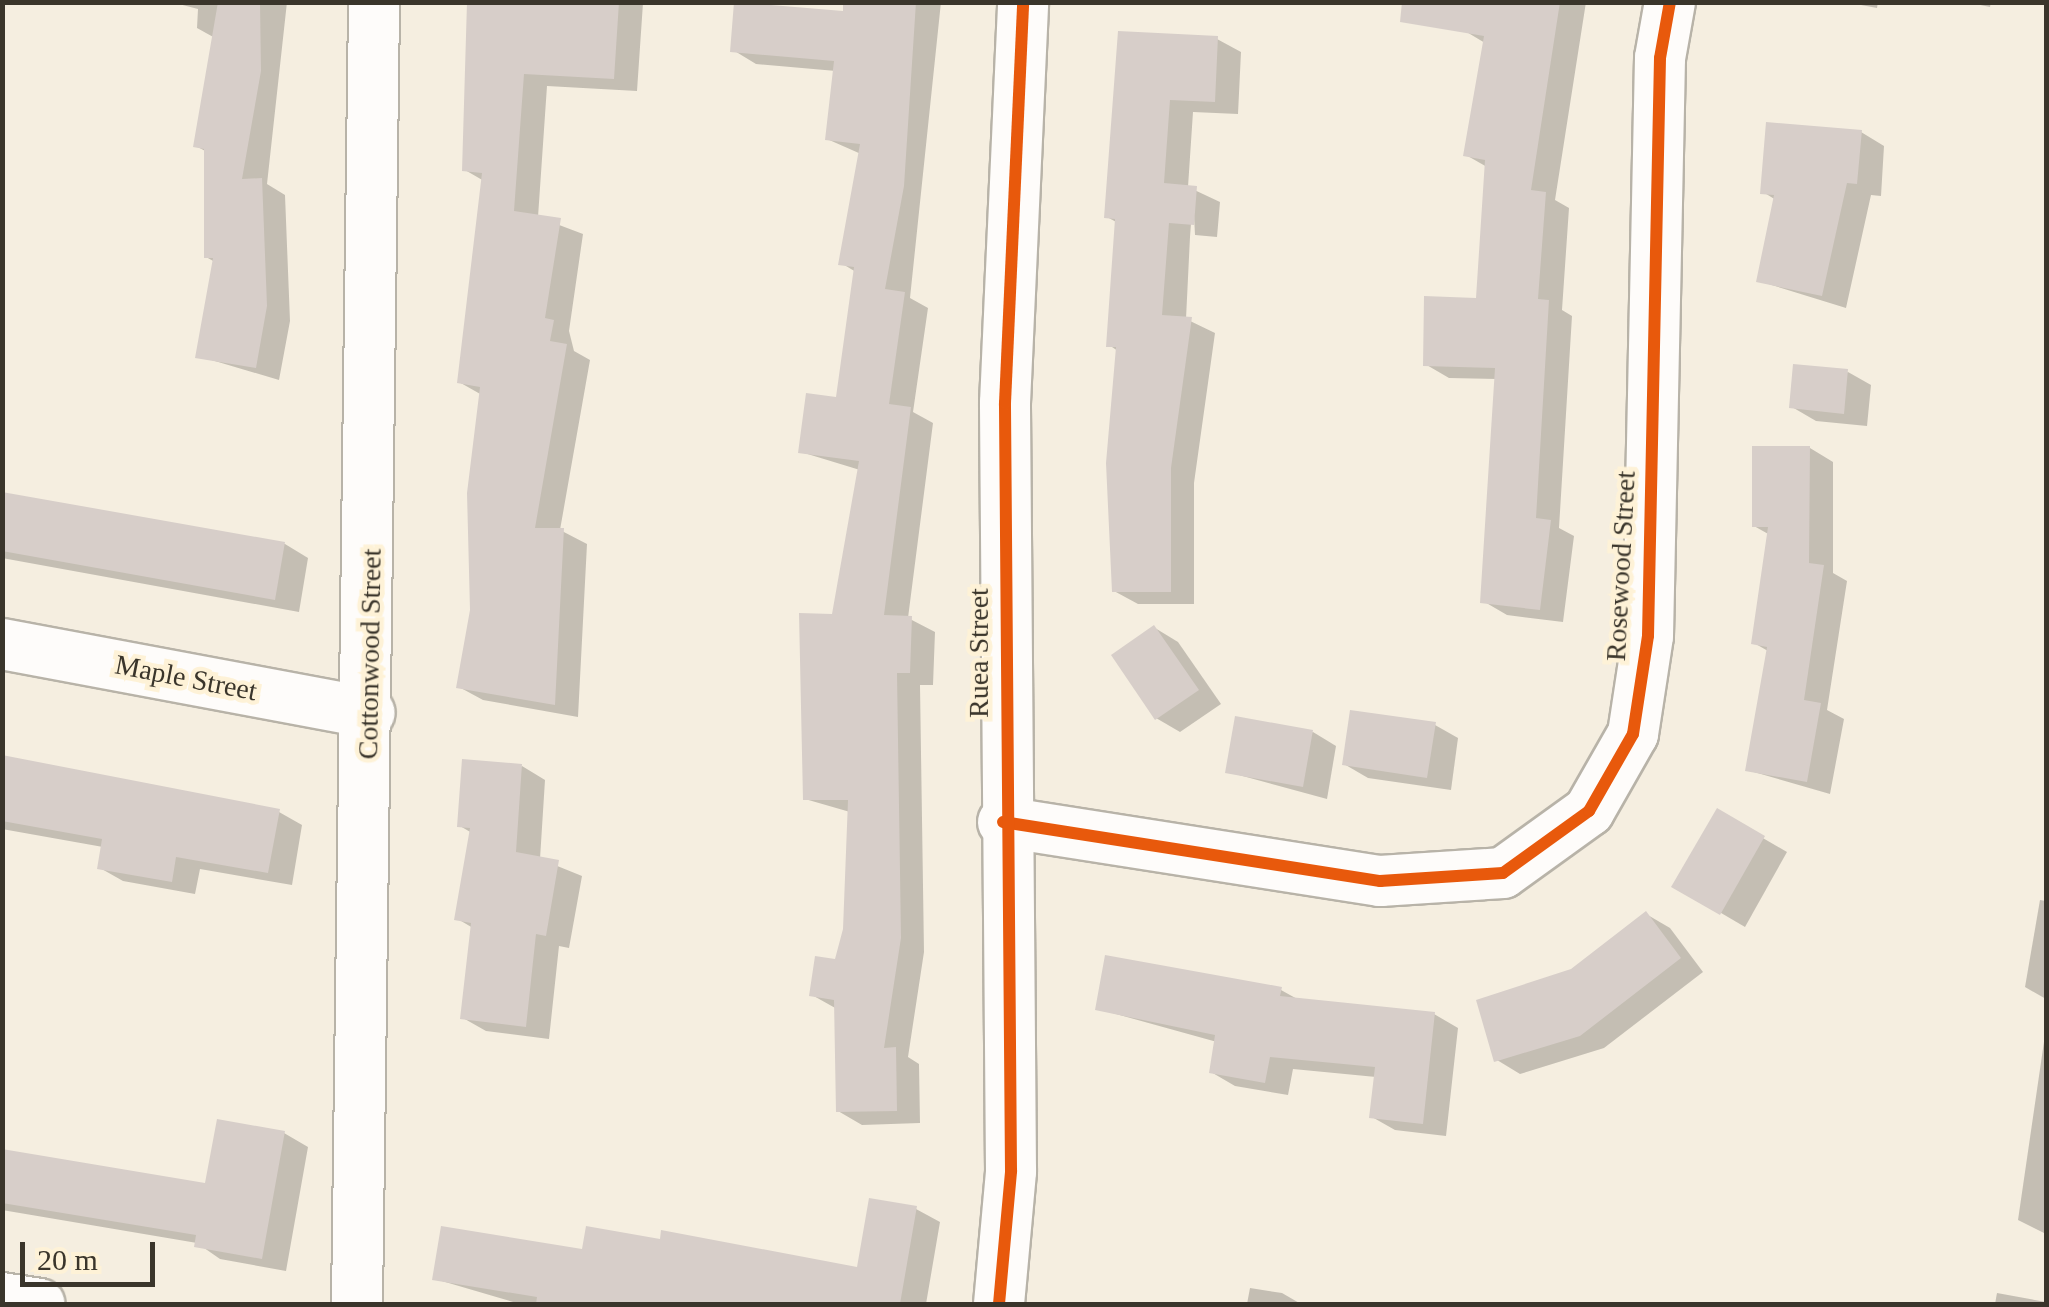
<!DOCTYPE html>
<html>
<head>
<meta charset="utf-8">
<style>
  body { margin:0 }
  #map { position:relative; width:2049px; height:1307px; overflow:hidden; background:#f5eee0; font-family:Georgia,serif }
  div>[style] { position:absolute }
  .shadow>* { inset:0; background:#0003 }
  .building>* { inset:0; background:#d7cec9 }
  .roads { filter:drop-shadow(2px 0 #b8b3a8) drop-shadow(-2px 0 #b8b3a8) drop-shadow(0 2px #b8b3a8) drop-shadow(0 -2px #b8b3a8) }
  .street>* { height:50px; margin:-25px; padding:0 25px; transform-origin:25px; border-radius:25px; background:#fefcfa }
  .cycleway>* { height:12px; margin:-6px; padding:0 6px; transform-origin:6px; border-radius:6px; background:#e8590c }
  span { translate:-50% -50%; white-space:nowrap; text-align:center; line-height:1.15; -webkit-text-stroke:9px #fef2d7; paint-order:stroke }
  .street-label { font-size:28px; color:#3a352b }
  .frame { position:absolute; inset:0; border:5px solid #3a352b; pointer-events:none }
  .scale { position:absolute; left:20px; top:1242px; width:135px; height:45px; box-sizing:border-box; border:5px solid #3a352b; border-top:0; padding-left:12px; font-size:30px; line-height:35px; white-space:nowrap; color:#3a352b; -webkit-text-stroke:8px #fef2d7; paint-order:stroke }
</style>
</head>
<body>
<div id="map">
  <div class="shadow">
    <i style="clip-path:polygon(171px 2px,287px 2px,267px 184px,285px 195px,290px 321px,279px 380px,198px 356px,215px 262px,206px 257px,207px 152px,196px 146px,215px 38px,197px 28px,198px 9px)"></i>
    <i style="clip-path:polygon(470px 2px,643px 3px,637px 91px,547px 86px,538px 217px,583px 234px,569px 331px,574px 351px,590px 360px,560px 530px,587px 544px,578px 717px,483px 700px,459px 687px,472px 610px,482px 395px,459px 382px,484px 181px,465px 170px)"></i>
    <i style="clip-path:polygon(846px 2px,941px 2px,910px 298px,928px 308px,913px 412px,933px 423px,908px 618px,935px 632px,933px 685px,920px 685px,924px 952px,908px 1057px,919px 1064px,920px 1123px,862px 1125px,838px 1111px,837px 1009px,812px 995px,837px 962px,845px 930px,850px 812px,805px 799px,860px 470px,801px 452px,838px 400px,856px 272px,841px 263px,861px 154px,827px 139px,836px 71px,756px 64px,733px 50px,845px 14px)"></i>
    <i style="clip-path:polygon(1470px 2px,1586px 2px,1555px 200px,1569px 208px,1562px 310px,1572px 316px,1559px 528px,1574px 536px,1563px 622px,1507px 615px,1483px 601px,1497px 379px,1449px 378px,1425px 364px,1479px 300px,1487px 167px,1466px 155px,1485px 43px,1465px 31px)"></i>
    <i style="clip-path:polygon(1845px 2px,1878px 2px,1877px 8px)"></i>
    <i style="clip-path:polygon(1966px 2px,1991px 2px,1990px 7px)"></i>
    <i style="clip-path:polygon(1121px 34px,1217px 39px,1241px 52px,1238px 114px,1193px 112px,1188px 187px,1220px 202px,1217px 237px,1195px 235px,1193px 196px,1190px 237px,1186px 319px,1215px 333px,1194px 483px,1194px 604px,1138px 604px,1114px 591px,1118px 351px,1109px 345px,1118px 223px,1107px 217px)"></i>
    <i style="clip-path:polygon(1861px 132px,1884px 146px,1881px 196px,1871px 195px,1846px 308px,1759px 281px,1776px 200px,1763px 192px)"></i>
    <i style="clip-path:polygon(1848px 372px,1871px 385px,1867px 426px,1816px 421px,1792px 407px)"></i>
    <i style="clip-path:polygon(1810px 448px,1833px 462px,1833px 573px,1847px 581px,1827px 710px,1844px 719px,1830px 794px,1747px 770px,1768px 651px,1754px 643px,1770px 535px,1754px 526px)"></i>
    <i style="clip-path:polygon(2px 494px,285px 544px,308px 558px,299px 612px,2px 558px)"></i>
    <i style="clip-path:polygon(1155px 628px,1178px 642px,1221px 704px,1180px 732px,1156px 718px)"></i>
    <i style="clip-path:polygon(1435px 725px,1458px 738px,1451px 790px,1368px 778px,1344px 764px)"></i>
    <i style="clip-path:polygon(1313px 732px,1336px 746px,1327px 799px,1228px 772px)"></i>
    <i style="clip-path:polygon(2px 761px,279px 812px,302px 825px,292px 885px,200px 869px,195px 894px,123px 881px,100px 868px,103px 847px,2px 829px)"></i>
    <i style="clip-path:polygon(522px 766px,545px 780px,540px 859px,582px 876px,569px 948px,559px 946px,549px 1039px,486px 1031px,463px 1018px,473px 928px,456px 918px,472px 833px,460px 826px)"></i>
    <i style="clip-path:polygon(1718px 812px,1787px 852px,1745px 927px,1675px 886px)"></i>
    <i style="clip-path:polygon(2040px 900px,2046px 901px,2046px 999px,2025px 987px)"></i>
    <i style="clip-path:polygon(1646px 914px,1670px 928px,1703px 972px,1604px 1048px,1520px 1074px,1497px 1060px,1572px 972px)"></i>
    <i style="clip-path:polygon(1281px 990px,1299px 1000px,1434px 1014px,1458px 1028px,1446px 1136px,1395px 1130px,1372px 1117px,1376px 1077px,1293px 1069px,1288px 1095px,1235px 1086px,1211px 1072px,1217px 1042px,1098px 1009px)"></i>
    <i style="clip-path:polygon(2046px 1028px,2046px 1234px,2018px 1220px)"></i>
    <i style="clip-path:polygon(284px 1133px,308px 1147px,286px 1271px,220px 1259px,197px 1243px,2px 1210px,2px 1151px,207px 1186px)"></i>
    <i style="clip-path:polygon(916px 1209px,940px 1222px,926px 1304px,520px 1304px,435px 1279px,584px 1252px,859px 1270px)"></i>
    <i style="clip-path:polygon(1250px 1288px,1282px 1293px,1301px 1304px,1247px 1304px)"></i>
    <i style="clip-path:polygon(1997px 1293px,2046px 1302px,2046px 1304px,1995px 1304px)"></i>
  </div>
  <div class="building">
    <i style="clip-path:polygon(218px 2px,260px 2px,261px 71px,242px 179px,262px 178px,267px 306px,256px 368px,195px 358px,213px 258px,204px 258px,204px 149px,193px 147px)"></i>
    <i style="clip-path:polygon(467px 2px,619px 2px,614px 79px,524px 74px,514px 211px,561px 218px,545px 318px,554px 320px,550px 341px,567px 344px,535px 528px,564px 528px,555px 705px,456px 688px,470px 610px,467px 493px,480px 387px,457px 383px,482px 173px,462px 171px)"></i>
    <i style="clip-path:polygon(734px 2px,843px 11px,843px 2px,916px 2px,904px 186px,885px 289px,905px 292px,889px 404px,911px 407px,884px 615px,912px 616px,910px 673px,897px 673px,901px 938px,884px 1048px,896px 1047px,897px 1111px,836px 1112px,834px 1000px,809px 996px,815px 956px,835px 959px,843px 929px,848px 800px,803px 800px,799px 613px,832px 614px,859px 461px,798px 453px,806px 393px,836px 397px,854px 267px,838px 265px,860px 144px,825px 140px,834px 61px,730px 52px)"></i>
    <i style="clip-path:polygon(1402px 2px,1560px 2px,1531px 190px,1546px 192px,1538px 299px,1549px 300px,1536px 518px,1551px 520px,1540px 610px,1480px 603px,1495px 368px,1423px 366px,1424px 296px,1476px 298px,1485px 160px,1463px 156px,1484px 36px,1400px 22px)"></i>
    <i style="clip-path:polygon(1118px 31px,1218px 36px,1215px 102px,1170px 100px,1164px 183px,1197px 186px,1194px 225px,1169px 223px,1162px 315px,1192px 317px,1171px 468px,1171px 592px,1112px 592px,1106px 463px,1116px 347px,1106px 347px,1115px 219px,1104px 218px)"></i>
    <i style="clip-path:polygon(1766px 122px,1862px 130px,1857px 184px,1847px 183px,1822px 296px,1756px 282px,1774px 195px,1760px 194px)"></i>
    <i style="clip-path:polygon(1793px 364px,1848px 369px,1844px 414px,1789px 408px)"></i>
    <i style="clip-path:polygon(1752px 446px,1810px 446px,1809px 563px,1824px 565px,1804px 700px,1821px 703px,1807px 782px,1745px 771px,1767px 647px,1751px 644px,1768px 527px,1752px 527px)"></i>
    <i style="clip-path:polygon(2px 492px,285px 542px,275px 600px,2px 551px)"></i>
    <i style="clip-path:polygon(1154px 625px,1199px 690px,1155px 720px,1111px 655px)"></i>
    <i style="clip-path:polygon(1350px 710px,1436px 722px,1427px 778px,1342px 765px)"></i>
    <i style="clip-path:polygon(1235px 716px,1313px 730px,1303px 787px,1225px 773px)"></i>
    <i style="clip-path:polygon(2px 755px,280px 809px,268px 873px,176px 857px,172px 882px,97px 869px,102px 839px,2px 821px)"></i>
    <i style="clip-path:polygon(462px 759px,522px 764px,516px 852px,559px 860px,546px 936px,536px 934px,526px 1027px,460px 1019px,471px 923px,454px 920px,470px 828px,457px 827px)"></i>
    <i style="clip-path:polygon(1717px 808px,1765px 836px,1720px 915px,1671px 887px)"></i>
    <i style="clip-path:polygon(1646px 911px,1681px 958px,1580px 1036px,1494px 1062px,1476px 1000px,1571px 969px)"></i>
    <i style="clip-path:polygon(1105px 955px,1282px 987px,1280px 996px,1435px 1012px,1423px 1124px,1369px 1118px,1375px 1067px,1270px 1057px,1265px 1083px,1209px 1073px,1215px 1035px,1095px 1010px)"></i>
    <i style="clip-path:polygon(217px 1119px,285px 1131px,262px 1259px,194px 1247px,196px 1235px,2px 1203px,2px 1149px,205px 1183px)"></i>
    <i style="clip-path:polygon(869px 1198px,917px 1206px,900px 1304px,536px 1304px,537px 1297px,432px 1280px,441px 1226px,582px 1249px,586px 1226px,660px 1239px,661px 1230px,857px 1267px)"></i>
  </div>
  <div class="roads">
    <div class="street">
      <i style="left:2px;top:644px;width:374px;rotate:10.6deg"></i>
      <i style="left:1003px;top:822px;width:382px;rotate:8.9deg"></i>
      <i style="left:1380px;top:881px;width:123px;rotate:-3.7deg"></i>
      <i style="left:1503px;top:873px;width:106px;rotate:-35.8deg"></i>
      <i style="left:1589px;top:811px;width:89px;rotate:-60.3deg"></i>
      <i style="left:1633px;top:734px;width:99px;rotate:-81.3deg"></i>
      <i style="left:1648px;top:636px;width:578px;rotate:-88.81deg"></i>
      <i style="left:1660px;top:58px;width:57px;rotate:-79.9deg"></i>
      <i style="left:2px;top:1298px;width:38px;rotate:9deg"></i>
      <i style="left:357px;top:1304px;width:1302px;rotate:-89.25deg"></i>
      <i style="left:999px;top:1304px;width:134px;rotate:-84.8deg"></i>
      <i style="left:1011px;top:1171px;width:768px;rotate:-90.45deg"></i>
      <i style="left:1005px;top:403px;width:401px;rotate:-87.4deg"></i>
    </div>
  </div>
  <div class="cycleway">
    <i style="left:1003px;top:822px;width:382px;rotate:8.9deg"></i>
    <i style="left:1380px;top:881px;width:123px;rotate:-3.7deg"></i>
    <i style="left:1503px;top:873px;width:106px;rotate:-35.8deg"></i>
    <i style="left:1589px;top:811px;width:89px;rotate:-60.3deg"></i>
    <i style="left:1633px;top:734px;width:99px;rotate:-81.3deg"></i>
    <i style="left:1648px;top:636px;width:578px;rotate:-88.81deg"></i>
    <i style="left:1660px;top:58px;width:57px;rotate:-79.9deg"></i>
    <i style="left:999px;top:1304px;width:134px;rotate:-84.8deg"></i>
    <i style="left:1011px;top:1171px;width:768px;rotate:-90.45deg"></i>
    <i style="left:1005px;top:403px;width:401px;rotate:-87.4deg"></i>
  </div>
  <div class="street-label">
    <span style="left:1621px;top:566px;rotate:-87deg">Rosewood Street</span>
    <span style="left:979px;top:653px;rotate:-90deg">Ruea Street</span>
    <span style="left:370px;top:654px;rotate:-89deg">Cottonwood Street</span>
    <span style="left:186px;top:678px;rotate:11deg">Maple Street</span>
  </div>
  <div class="frame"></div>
  <div class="scale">20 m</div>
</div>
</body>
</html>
